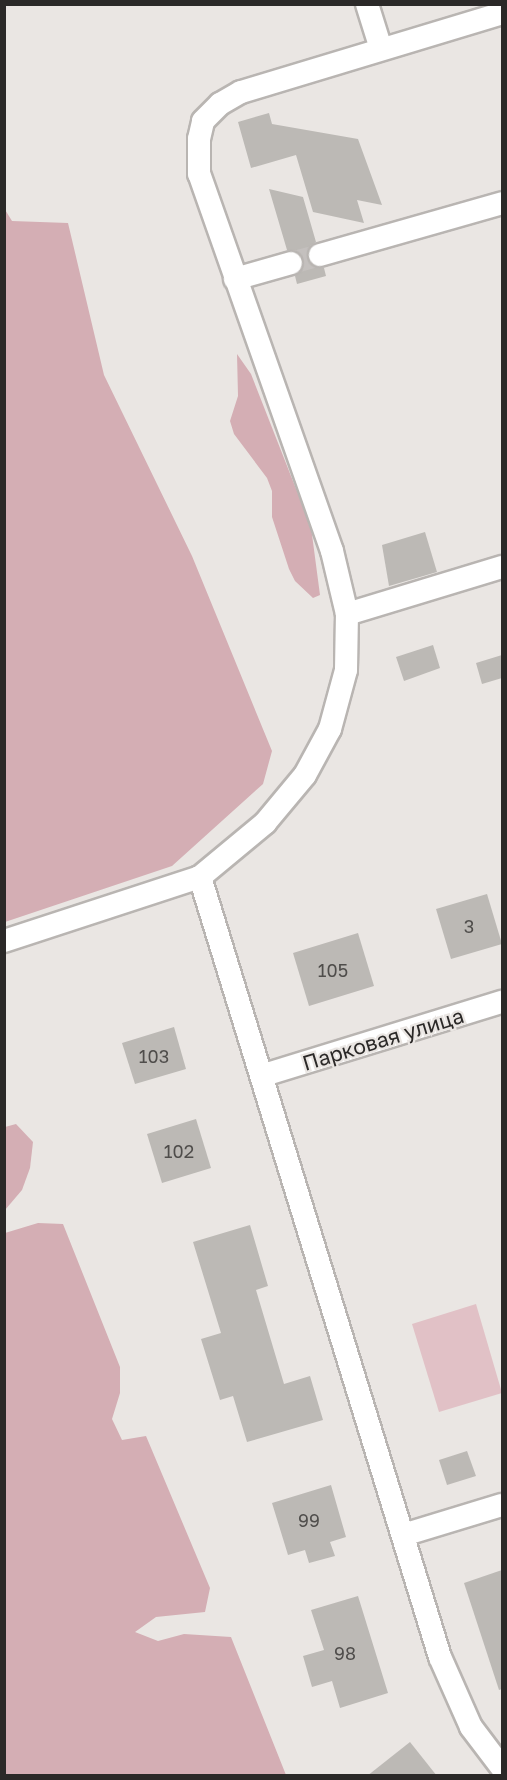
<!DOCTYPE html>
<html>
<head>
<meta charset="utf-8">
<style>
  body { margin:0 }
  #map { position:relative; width:507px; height:1780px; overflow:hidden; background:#eae6e3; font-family:"Golos Text",sans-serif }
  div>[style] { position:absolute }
  .green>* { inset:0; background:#e1c1c6 }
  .forest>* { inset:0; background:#d4aeb4 }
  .building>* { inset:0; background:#bcb9b5 }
  .minor-tunnel>* { height:22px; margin-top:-11px; transform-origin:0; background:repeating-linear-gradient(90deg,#c4c0be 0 22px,transparent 0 33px) }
  .roads { filter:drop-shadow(2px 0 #b9b5b2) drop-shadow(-2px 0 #b9b5b2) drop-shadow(0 2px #b9b5b2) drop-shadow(0 -2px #b9b5b2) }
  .minor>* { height:22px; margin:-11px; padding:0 11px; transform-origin:11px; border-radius:11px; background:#fff }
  span { translate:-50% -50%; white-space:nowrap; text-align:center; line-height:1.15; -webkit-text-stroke:4.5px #eae6e3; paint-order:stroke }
  .number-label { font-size:18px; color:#4f4d4b }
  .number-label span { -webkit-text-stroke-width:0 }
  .street-label { font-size:21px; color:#2b2928 }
  .frame { position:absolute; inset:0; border:6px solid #2b2928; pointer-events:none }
</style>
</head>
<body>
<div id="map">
  <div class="green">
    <i style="clip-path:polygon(476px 1304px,502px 1393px,439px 1412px,412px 1324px)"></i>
  </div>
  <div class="forest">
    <i style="clip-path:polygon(4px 208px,12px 221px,68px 223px,104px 375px,192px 556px,272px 751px,263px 784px,172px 866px,5px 922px)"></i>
    <i style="clip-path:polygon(237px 354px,251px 374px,311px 527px,320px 595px,313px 598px,295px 581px,289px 569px,272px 517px,272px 491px,267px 478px,234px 434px,230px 421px,238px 396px)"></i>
    <i style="clip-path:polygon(16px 1124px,33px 1142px,30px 1168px,22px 1190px,5px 1210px,5px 1127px)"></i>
    <i style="clip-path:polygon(38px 1223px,63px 1224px,120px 1367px,120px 1393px,112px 1419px,122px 1440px,146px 1436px,210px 1588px,205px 1612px,156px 1617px,135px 1632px,158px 1641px,184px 1634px,231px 1637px,286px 1775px,5px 1775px,5px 1233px)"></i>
  </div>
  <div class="building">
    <i style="clip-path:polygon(269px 113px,272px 124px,358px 139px,382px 205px,357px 200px,364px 223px,313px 212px,296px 155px,251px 168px,238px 122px)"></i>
    <i style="clip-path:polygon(269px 189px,303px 197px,316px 242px,310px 246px,307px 258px,311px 265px,324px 268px,326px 276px,297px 284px,295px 276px,304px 267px,304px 259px,295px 250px,287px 250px)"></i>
    <i style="clip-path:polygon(425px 532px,437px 572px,389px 586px,382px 545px)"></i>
    <i style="clip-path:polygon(433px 645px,440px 668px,404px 681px,396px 657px)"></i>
    <i style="clip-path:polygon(502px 655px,502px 678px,482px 684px,476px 663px)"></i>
    <i style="clip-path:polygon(487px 894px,502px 944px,451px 959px,436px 909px)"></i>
    <i style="clip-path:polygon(358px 933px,374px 986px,309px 1006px,293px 953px)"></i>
    <i style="clip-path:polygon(174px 1027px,186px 1069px,135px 1084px,122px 1043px)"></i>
    <i style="clip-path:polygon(196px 1119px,211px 1168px,162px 1183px,147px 1134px)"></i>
    <i style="clip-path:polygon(250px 1225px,268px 1286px,256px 1290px,284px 1384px,310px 1376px,323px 1420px,247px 1442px,233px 1396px,220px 1400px,201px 1339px,221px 1333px,193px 1242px)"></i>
    <i style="clip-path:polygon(467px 1451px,476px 1476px,447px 1485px,439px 1460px)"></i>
    <i style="clip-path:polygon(331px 1485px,346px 1537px,330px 1542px,335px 1556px,309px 1563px,305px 1550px,288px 1555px,272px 1503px)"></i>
    <i style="clip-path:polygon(502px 1570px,502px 1689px,499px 1690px,464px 1583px)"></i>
    <i style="clip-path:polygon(358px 1596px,388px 1693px,340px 1708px,332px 1681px,312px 1687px,303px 1656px,324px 1650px,311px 1610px)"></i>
    <i style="clip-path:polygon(410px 1742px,437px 1776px,367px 1776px)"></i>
  </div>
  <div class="minor-tunnel">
    <i style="left:291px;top:263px;width:30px;rotate:-15deg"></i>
  </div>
  <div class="roads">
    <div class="minor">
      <i style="left:367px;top:4px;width:47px;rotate:72.7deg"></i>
      <i style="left:320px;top:255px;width:189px;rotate:-15.9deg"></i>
      <i style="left:235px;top:279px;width:58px;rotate:-15.9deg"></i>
      <i style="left:347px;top:614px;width:162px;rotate:-16.9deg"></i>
      <i style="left:200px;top:877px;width:816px;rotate:72.9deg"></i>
      <i style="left:440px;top:1657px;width:77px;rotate:66.1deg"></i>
      <i style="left:471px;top:1727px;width:51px;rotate:52.9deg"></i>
      <i style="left:4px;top:941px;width:206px;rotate:-18.1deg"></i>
      <i style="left:200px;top:877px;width:85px;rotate:-39.7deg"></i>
      <i style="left:265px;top:823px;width:62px;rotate:-50.2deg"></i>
      <i style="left:305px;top:775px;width:52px;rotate:-61.5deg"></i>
      <i style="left:330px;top:729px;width:61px;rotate:-74.8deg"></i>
      <i style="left:346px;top:670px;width:56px;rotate:-89deg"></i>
      <i style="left:347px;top:614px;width:65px;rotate:-103.4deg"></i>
      <i style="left:332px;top:551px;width:400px;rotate:-109.4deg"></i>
      <i style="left:199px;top:174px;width:35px;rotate:-90deg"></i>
      <i style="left:199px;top:139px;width:18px;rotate:-77deg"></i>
      <i style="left:203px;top:121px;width:24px;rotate:-45deg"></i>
      <i style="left:220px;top:104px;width:24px;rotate:-30deg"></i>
      <i style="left:241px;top:92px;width:273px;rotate:-16.8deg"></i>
      <i style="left:264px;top:1075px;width:249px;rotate:-17.1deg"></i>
      <i style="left:403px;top:1535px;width:103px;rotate:-16.9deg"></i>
    </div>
  </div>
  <div class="number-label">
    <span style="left:469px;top:926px">3</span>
    <span style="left:333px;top:970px">105</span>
    <span style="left:154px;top:1056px">103</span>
    <span style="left:179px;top:1151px">102</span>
    <span style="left:309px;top:1520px">99</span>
    <span style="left:345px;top:1653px">98</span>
  </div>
  <div class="street-label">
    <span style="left:383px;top:1039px;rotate:-17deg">Парковая улица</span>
  </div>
  <div class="frame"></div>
</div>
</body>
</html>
